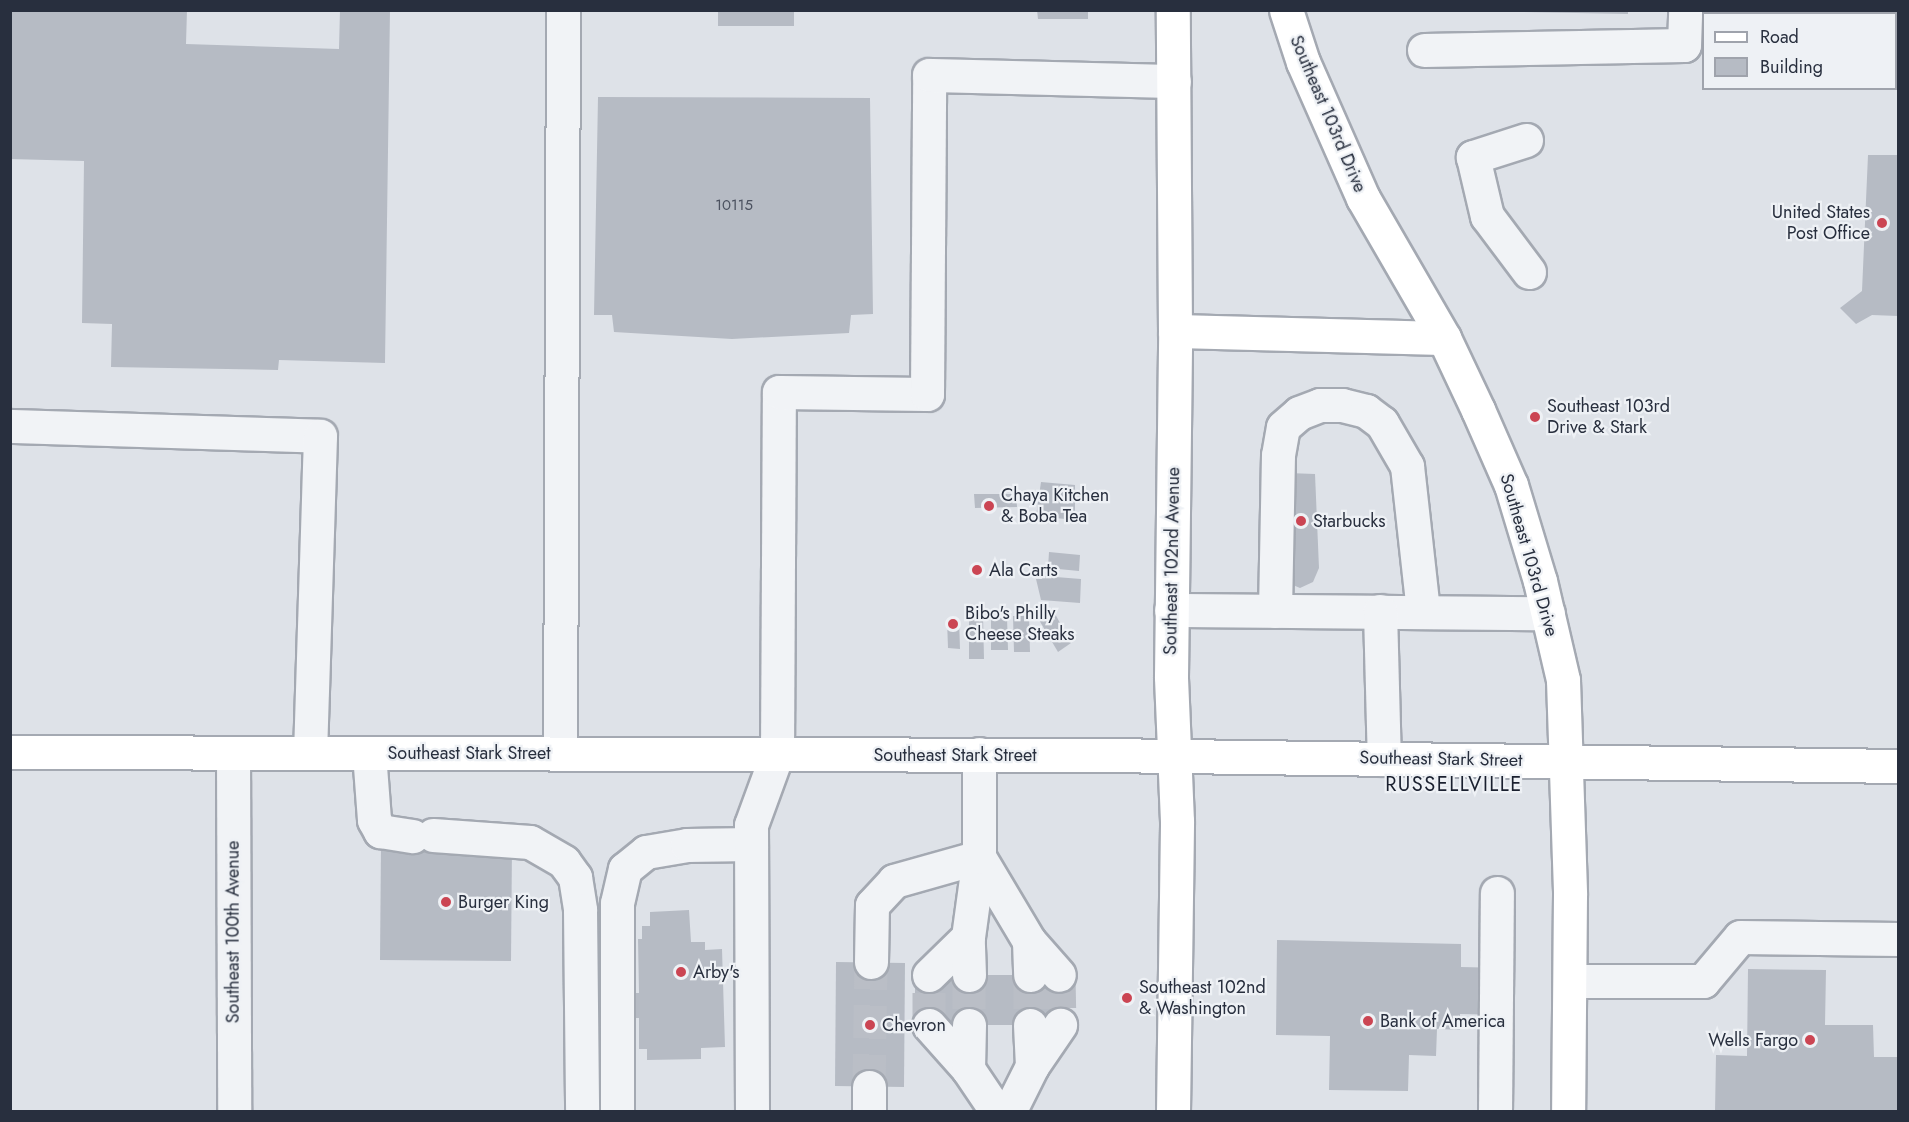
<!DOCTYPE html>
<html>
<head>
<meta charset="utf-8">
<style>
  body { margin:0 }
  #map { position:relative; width:1909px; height:1122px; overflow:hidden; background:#dee2e8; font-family:Jost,sans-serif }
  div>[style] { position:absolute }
  .building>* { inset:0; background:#b6bbc4 }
  .minor-tunnel>* { height:33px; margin-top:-16.5px; transform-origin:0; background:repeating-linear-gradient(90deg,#babec6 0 33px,transparent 0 49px) }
  .roads { filter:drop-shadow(2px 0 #a4a9b2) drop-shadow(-2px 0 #a4a9b2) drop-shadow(0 2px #a4a9b2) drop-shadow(0 -2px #a4a9b2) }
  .minor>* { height:33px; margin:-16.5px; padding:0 16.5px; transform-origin:16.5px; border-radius:16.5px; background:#f1f3f6 }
  .major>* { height:33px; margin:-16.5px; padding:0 16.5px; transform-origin:16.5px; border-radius:16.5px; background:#fff }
  .dots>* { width:16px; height:16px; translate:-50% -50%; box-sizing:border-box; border:3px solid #eef1f5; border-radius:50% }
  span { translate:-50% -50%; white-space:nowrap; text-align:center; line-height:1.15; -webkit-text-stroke:4.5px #eef1f5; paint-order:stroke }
  .number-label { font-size:15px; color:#4c5260 }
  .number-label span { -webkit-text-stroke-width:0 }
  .street-label { font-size:18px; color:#282f3e }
  .poi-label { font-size:18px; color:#282f3e }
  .right { translate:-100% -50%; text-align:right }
  .left { translate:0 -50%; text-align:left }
  .neighbourhood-label { font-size:20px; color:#1a202f; letter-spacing:1.5px }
  .frame { position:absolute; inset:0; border:12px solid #282f3e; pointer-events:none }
  .legend { position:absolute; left:1702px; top:12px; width:195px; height:78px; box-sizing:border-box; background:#eef1f5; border:2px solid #9fa3ac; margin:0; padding:8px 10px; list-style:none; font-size:18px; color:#282f3e }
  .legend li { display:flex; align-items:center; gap:12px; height:30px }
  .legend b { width:30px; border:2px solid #9fa3ac }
</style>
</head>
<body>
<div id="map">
  <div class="building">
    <i style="clip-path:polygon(10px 10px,187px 10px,186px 44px,339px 49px,340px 10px,390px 10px,385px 363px,279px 360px,278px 370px,111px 367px,112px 324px,82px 323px,84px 161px,10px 159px)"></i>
    <i style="clip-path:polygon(718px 10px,794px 10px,794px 26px,718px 26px)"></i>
    <i style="clip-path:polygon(1037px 10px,1088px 10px,1088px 19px,1038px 19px)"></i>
    <i style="clip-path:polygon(1425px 10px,1628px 10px,1628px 14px)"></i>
    <i style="clip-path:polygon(1717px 10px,1803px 10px,1803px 14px,1717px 14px)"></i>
    <i style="clip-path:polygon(598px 97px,870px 98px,873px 314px,851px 315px,849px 333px,732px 339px,614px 332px,612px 315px,594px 315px)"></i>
    <i style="clip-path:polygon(1868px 155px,1898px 155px,1898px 316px,1872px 315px,1856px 324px,1840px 308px,1862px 291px)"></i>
    <i style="clip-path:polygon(1288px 473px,1315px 474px,1319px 568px,1313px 582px,1300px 588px,1286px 582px)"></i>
    <i style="clip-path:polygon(1041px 482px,1075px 485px,1075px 520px,1036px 516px)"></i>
    <i style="clip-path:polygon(974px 494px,1016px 494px,1017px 507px,975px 508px)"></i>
    <i style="clip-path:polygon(1049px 552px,1080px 555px,1079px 571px,1048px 568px)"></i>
    <i style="clip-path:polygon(1043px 576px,1081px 579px,1080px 603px,1041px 600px,1036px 579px,1042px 579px)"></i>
    <i style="clip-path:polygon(1054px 612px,1071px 643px,1058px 652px,1039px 620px)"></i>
    <i style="clip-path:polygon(969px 616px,983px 616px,984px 659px,969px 659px)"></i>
    <i style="clip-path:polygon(1013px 616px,1029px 616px,1030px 652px,1014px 652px)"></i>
    <i style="clip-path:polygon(991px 618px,1007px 618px,1008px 650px,991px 650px)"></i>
    <i style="clip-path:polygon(959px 619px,960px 649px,948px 648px,947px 620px)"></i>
    <i style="clip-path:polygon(381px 844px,512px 845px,511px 961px,380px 960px)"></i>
    <i style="clip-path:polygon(689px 910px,691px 942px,705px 942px,705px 950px,722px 949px,725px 1047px,701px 1048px,701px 1059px,647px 1060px,647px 1049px,639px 1049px,639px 1018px,632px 1018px,632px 993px,639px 993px,638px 939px,642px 939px,642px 926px,650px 926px,650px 912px)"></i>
    <i style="clip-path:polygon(1277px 940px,1461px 944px,1461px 967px,1505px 968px,1504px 1015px,1460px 1014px,1460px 1030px,1437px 1029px,1436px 1056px,1409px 1055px,1408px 1091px,1329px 1090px,1330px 1036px,1276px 1035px)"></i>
    <i style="clip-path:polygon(836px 962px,905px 963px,904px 1087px,835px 1086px)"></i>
    <i style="clip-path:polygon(1748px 969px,1826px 970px,1825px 1025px,1873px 1025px,1874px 1057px,1898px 1057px,1897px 1112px,1715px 1112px,1716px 1055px,1747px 1056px)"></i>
    <i style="clip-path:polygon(915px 975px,1068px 975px,1068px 1025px,915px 1025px)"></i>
  </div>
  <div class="minor-tunnel">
    <i style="left:969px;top:975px;width:50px;rotate:90deg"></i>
    <i style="left:1030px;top:975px;width:50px;rotate:90deg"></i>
    <i style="left:1059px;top:975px;width:50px;rotate:88.9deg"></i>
    <i style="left:929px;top:1025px;width:50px;rotate:-90deg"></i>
    <i style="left:869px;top:1087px;width:125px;rotate:-89.1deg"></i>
  </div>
  <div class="roads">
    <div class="minor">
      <i style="left:1424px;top:50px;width:260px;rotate:-1.1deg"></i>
      <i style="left:1684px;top:45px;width:35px;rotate:-88deg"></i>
      <i style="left:1526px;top:140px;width:56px;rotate:162.2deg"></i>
      <i style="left:1473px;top:157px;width:61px;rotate:76.7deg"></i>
      <i style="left:1487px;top:216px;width:70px;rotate:53.1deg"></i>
      <i style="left:10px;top:426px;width:310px;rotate:1.8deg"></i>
      <i style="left:320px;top:436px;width:317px;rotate:91.8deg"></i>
      <i style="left:1171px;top:610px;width:377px;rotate:0.5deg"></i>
      <i style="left:1275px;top:611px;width:156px;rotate:-88.9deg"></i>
      <i style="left:1278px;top:455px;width:28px;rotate:-80deg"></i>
      <i style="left:1283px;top:427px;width:21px;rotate:-41deg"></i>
      <i style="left:1299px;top:413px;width:22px;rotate:-21deg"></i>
      <i style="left:1320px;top:405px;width:22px"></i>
      <i style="left:1342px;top:405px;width:25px;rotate:14deg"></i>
      <i style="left:1366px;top:411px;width:20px;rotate:37deg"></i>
      <i style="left:1382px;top:423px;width:50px;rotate:59.8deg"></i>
      <i style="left:1407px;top:466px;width:147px;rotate:83.7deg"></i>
      <i style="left:1380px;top:611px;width:148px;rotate:88.5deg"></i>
      <i style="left:233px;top:753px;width:359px;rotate:89.8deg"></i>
      <i style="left:369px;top:753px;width:67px;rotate:85.7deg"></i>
      <i style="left:374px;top:820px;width:13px;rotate:61deg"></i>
      <i style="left:380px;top:831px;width:33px;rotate:9deg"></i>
      <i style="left:560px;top:754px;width:744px;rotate:-89.77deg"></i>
      <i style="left:433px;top:835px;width:97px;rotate:4.1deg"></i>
      <i style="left:530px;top:842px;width:39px;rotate:30deg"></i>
      <i style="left:564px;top:862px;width:19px;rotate:54deg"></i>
      <i style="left:575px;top:877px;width:33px;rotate:81deg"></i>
      <i style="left:580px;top:910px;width:202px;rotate:89.4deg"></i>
      <i style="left:979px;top:857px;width:98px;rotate:59.2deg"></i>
      <i style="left:1029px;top:941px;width:34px;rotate:88deg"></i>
      <i style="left:1029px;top:941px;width:45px;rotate:48.6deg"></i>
      <i style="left:871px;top:962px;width:57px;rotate:-89deg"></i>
      <i style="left:872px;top:905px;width:33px;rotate:-47deg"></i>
      <i style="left:894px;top:881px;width:88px;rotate:-15.8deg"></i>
      <i style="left:929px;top:975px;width:54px;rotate:-44.3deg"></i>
      <i style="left:969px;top:975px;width:38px;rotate:-92deg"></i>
      <i style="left:968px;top:937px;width:81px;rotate:-82.2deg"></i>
      <i style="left:979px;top:857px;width:103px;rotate:-90deg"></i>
      <i style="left:1570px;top:981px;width:133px"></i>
      <i style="left:1703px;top:981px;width:57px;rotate:-49.9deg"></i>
      <i style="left:1740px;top:937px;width:158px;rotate:0.7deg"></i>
      <i style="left:929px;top:1025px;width:59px;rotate:48.4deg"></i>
      <i style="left:969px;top:1025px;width:44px;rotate:91.3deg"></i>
      <i style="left:968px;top:1069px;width:52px;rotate:56deg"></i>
      <i style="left:1032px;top:1066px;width:50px;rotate:-55.7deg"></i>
      <i style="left:869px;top:1087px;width:25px;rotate:90deg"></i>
      <i style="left:617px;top:1112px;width:209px;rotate:-90deg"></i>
      <i style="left:617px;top:903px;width:35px;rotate:-77deg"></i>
      <i style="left:625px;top:869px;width:27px;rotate:-39deg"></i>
      <i style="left:646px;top:852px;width:42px;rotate:-9.7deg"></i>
      <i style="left:687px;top:845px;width:64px;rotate:-0.9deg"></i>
      <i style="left:752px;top:1112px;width:287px;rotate:-90.2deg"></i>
      <i style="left:751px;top:825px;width:76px;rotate:-69.9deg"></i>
      <i style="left:777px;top:754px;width:362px;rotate:-89.7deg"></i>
      <i style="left:779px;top:392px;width:148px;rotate:0.8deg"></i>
      <i style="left:927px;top:394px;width:319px;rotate:-89.6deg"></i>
      <i style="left:929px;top:75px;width:245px;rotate:1.4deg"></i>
      <i style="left:1009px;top:1112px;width:51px;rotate:-63.4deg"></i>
      <i style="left:1032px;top:1066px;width:41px;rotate:-92.8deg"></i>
      <i style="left:1495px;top:1112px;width:219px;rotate:-89.5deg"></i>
    </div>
    <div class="major">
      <i style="left:1286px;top:10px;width:55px;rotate:71.9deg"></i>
      <i style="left:1303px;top:62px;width:149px;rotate:66.2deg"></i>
      <i style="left:1363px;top:198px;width:162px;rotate:59.9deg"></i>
      <i style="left:1444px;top:338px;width:80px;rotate:64.7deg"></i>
      <i style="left:1478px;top:410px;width:82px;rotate:66.3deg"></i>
      <i style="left:1511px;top:485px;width:100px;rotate:73.2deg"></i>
      <i style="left:1540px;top:581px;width:102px;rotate:76.9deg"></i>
      <i style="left:1563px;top:680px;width:215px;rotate:88.1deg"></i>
      <i style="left:1570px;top:895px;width:217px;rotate:90.5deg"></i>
      <i style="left:1175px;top:331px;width:269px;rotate:1.5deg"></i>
      <i style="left:10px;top:752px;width:1094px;rotate:0.16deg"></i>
      <i style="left:1104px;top:755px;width:794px;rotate:0.79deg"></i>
      <i style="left:1173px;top:1112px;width:291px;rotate:-89.2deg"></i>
      <i style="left:1177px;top:821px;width:145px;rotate:-92.4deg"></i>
      <i style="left:1171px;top:676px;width:345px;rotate:-89.3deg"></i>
      <i style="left:1175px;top:331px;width:321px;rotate:-90.4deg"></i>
    </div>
  </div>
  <div class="dots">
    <i style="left:1882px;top:223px;background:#cb4553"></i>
    <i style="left:1535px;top:417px;background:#cb4553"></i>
    <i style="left:989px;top:506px;background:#cb4553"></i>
    <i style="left:1301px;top:521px;background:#cb4553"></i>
    <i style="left:977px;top:570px;background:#cb4553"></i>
    <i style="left:953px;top:624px;background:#cb4553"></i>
    <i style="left:446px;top:902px;background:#cb4553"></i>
    <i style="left:681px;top:972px;background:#cb4553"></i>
    <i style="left:1127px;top:998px;background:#cb4553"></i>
    <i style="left:1368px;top:1021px;background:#cb4553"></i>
    <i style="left:870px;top:1025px;background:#cb4553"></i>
    <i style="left:1810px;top:1040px;background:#cb4553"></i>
  </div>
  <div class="number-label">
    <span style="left:734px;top:206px">10115</span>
  </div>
  <div class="street-label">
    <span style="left:1328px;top:114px;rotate:67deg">Southeast 103rd Drive</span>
    <span style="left:1529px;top:555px;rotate:74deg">Southeast 103rd Drive</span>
    <span style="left:1172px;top:561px;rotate:-89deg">Southeast 102nd Avenue</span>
    <span style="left:469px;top:753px">Southeast Stark Street</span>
    <span style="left:955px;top:755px">Southeast Stark Street</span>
    <span style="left:1441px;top:759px;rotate:1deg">Southeast Stark Street</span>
    <span style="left:233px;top:932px;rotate:-90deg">Southeast 100th Avenue</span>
  </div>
  <div class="poi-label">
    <span class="right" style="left:1870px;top:223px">United States<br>Post Office</span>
    <span class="left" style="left:1547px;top:417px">Southeast 103rd<br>Drive &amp; Stark</span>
    <span class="left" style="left:1001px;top:506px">Chaya Kitchen<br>&amp; Boba Tea</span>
    <span class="left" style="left:1313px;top:521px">Starbucks</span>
    <span class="left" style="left:989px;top:570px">Ala Carts</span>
    <span class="left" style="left:965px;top:624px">Bibo's Philly<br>Cheese Steaks</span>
    <span class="left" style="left:458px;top:902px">Burger King</span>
    <span class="left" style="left:693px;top:972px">Arby's</span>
    <span class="left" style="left:1139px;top:998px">Southeast 102nd<br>&amp; Washington</span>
    <span class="left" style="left:1380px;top:1021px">Bank of America</span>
    <span class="left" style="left:882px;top:1025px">Chevron</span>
    <span class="right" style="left:1798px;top:1040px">Wells Fargo</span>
  </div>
  <div class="neighbourhood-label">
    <span style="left:1454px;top:784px">RUSSELLVILLE</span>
  </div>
  <div class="frame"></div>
  <ul class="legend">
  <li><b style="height:8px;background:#fff"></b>Road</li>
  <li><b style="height:16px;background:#b6bbc4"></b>Building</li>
  </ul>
</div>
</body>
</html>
